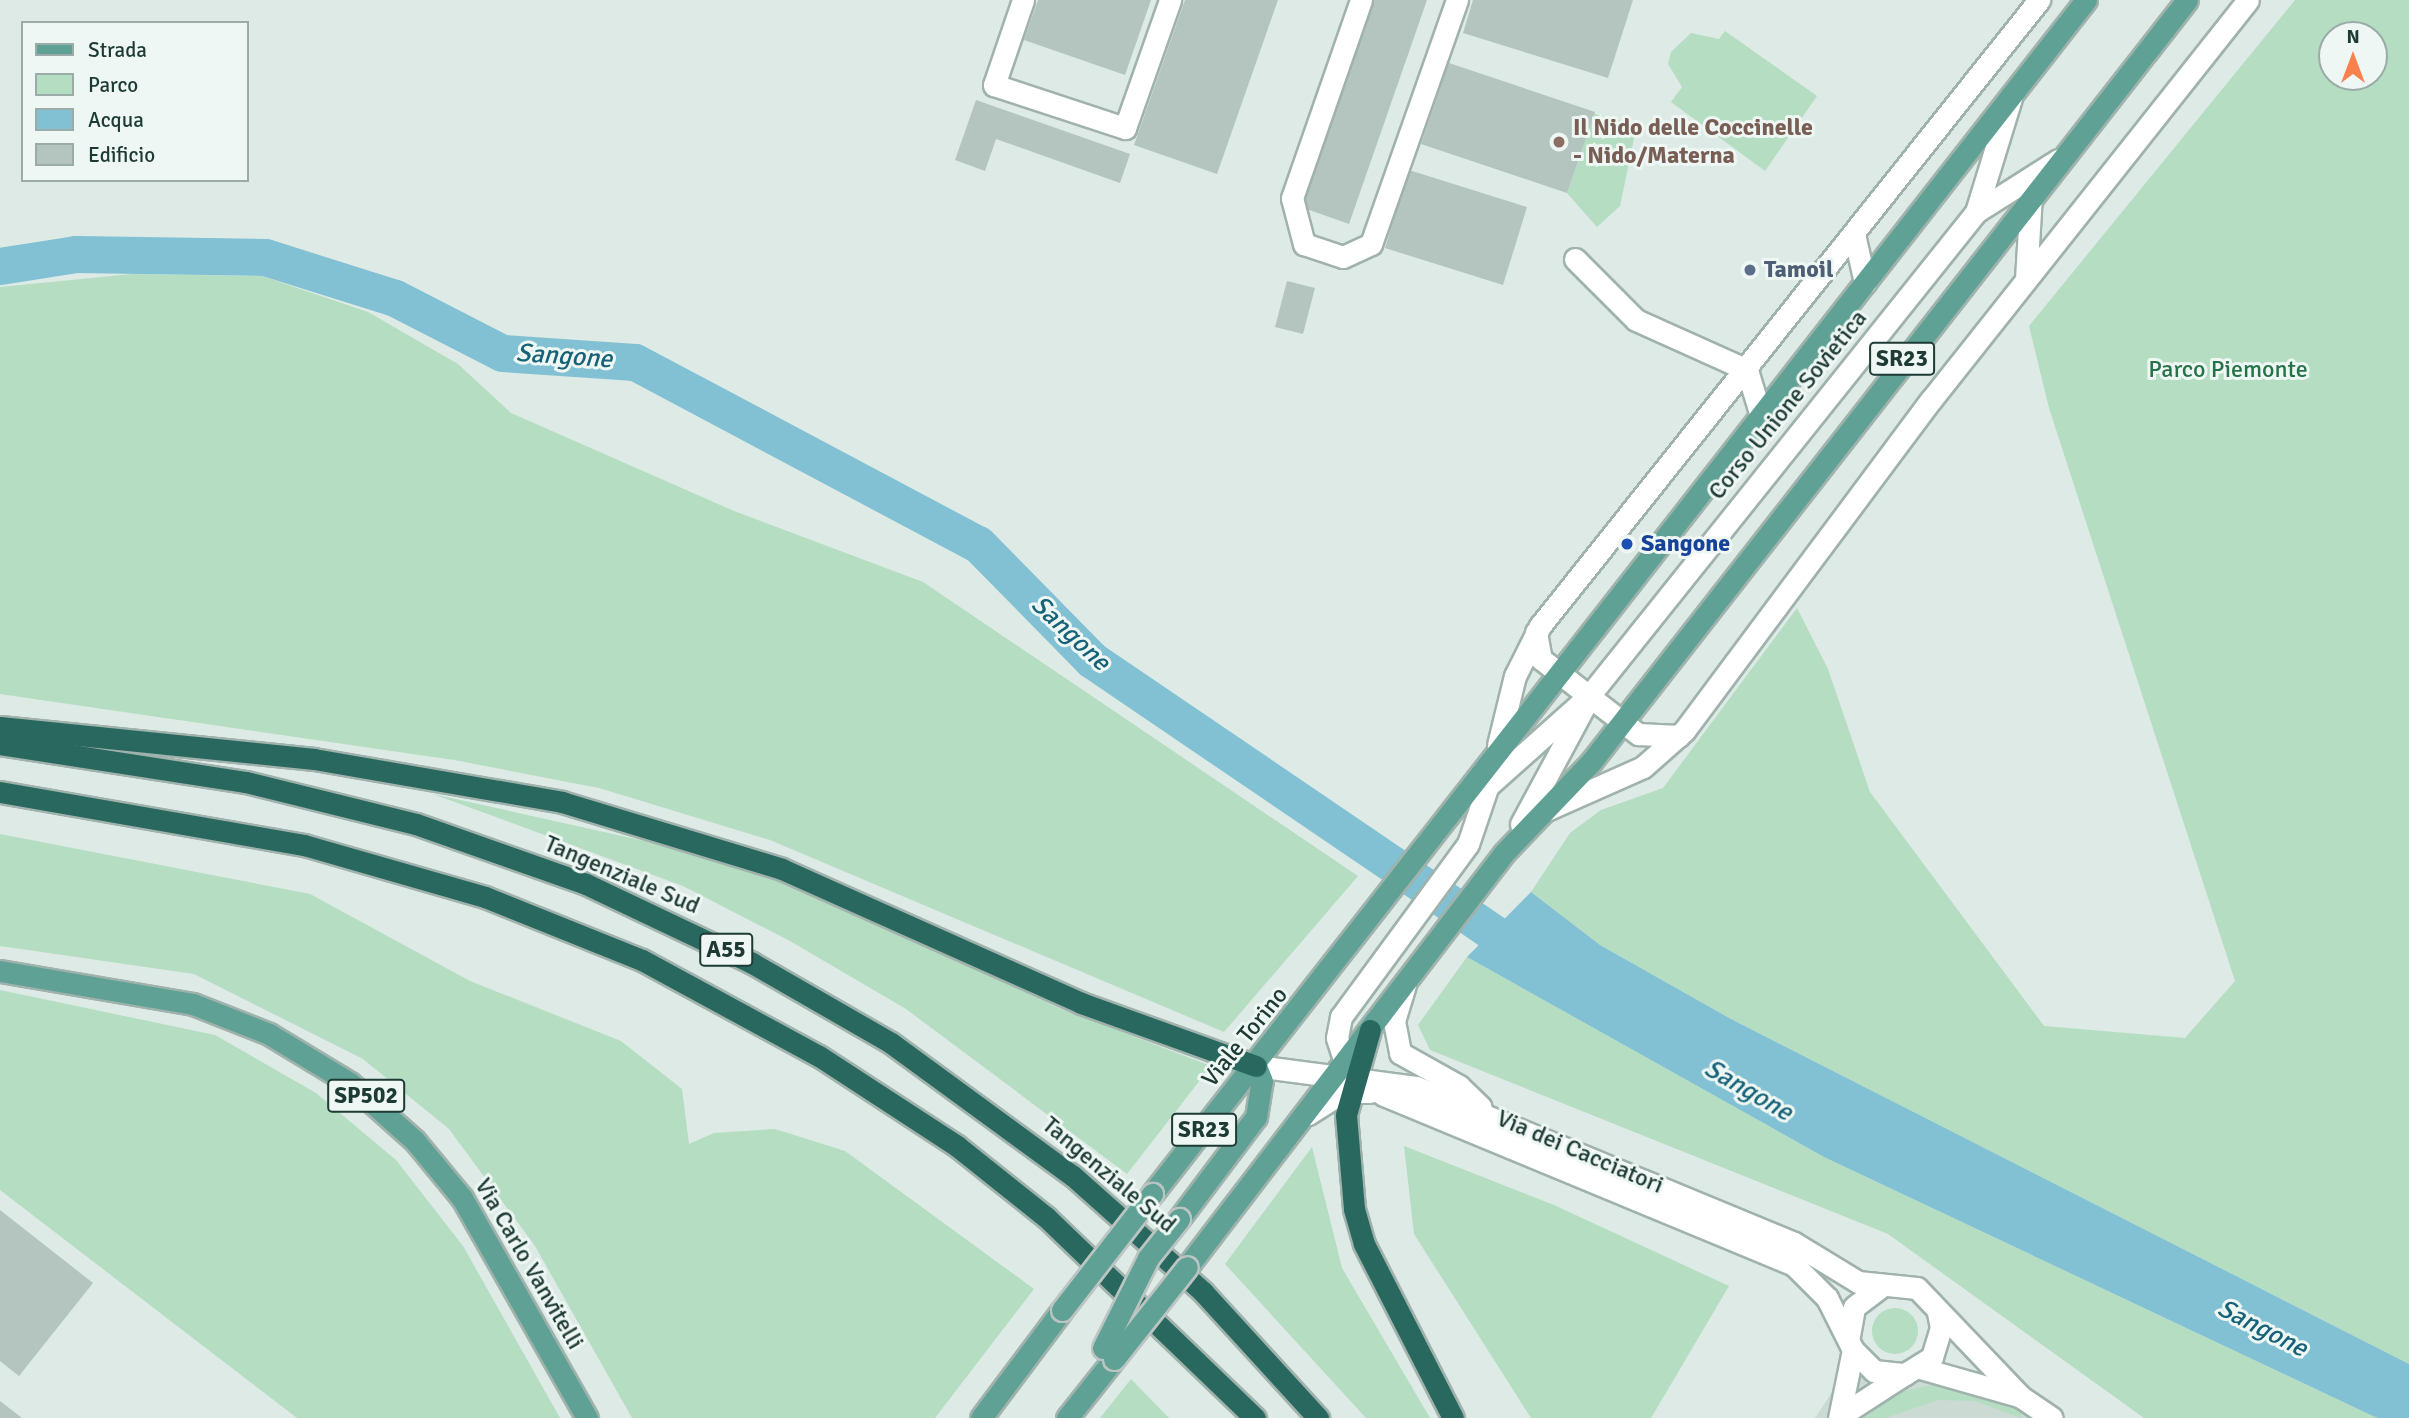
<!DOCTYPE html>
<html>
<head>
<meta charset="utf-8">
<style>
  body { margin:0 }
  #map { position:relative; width:2409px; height:1418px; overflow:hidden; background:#ddeae5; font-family:Signika,sans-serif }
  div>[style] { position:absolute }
  .built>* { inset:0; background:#ccdad4 }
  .green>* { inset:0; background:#b5ddc2 }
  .round { border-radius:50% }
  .water>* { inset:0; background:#81c1d3 }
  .river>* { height:37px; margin:-18.5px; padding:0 18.5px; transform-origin:18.5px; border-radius:18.5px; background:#81c1d3 }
  .building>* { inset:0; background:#b3c5be }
  .roads { filter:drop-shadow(2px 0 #a0b2ac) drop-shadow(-2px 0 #a0b2ac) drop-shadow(0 2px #a0b2ac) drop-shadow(0 -2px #a0b2ac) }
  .minor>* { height:21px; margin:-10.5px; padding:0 10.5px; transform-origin:10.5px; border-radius:10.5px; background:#fff }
  .major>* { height:21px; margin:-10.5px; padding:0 10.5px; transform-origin:10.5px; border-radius:10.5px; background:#5fa295 }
  .highway>* { height:21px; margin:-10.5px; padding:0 10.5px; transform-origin:10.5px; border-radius:10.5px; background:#29685f }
  .bridges { filter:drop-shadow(2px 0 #bcc4c2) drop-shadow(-2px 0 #bcc4c2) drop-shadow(0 2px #bcc4c2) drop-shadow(0 -2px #bcc4c2) }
  .major-bridge>* { height:21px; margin:-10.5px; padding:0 10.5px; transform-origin:10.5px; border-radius:10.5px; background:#5fa295 }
  .dots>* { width:19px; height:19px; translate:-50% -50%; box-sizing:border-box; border:4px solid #eef7f3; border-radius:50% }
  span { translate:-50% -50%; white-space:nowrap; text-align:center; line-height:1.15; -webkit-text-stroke:6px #eef7f3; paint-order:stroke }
  .shield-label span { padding:2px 5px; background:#eef7f3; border:2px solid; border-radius:5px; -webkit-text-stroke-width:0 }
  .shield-label { font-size:23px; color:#1e3a34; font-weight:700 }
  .education-label { font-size:24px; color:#785e54; font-weight:700 }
  .left { translate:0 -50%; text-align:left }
  .service-label { font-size:24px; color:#4e5e75; font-weight:700 }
  .park-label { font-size:24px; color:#277349 }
  .street-label { font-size:24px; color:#1e3a34 }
  .transit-label { font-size:24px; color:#164399; font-weight:700 }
  .water-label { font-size:26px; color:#166278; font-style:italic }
  .legend { position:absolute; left:21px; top:21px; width:228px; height:161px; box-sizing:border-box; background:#eef7f3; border:2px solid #9baba7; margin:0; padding:9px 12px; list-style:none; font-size:21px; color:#1e3a34 }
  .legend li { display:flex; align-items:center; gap:14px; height:35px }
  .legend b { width:35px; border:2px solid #9baba7 }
  .north { position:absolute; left:2318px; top:21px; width:70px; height:70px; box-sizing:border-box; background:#eef7f3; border:2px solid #9baba7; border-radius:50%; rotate:0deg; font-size:19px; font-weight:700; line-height:28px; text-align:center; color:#1e3a34 }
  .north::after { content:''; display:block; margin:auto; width:24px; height:32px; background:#f9814d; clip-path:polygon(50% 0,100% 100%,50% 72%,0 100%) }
</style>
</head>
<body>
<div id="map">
  <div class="built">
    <i style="clip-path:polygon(1841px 1348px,1924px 1380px,1972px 1380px,2032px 1418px,1815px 1418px,1834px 1389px)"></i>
  </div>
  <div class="green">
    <i style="clip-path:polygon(evenodd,2295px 0,2409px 0,2409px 1364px,1731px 1019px,1600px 945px,1531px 892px,1570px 833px,1601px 810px,1663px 788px,1797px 608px,1828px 669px,1870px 792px,2044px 1026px,2185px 1038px,2235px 981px,2049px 408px,2029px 326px,2295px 0,2332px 35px,2374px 35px,2374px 77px,2332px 77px,2332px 35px)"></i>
    <i style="clip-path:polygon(1725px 31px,1817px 96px,1765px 171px,1671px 102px,1682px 87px,1668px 64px,1671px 52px,1691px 33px,1719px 39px)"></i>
    <i style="clip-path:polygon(1594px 114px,1637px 124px,1620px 206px,1597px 227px,1567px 193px)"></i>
    <i style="clip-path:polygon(132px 274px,262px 276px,368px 312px,458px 364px,511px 413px,734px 511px,923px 582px,1358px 876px,1224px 1032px,770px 840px,599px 788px,454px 760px,0 694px,0 287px)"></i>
    <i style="clip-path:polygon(433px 794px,694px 852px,813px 894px,1059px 1008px,1211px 1066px,1127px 1174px,906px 1009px,790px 941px,683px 886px)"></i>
    <i style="clip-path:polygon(0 834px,310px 894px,470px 981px,621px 1041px,682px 1089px,689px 1144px,714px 1133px,775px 1129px,845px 1151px,1034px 1289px,935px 1418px,632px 1418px,535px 1246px,449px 1129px,363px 1059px,194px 974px,0 946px)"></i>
    <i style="clip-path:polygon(1467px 957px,1824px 1157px,2377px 1418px,2144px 1418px,1888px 1234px,1430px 1050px,1418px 1025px)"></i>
    <i style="clip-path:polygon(0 990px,215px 1035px,316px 1093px,396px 1160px,463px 1246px,560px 1418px,297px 1418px,0 1190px)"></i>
    <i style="clip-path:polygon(1404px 1146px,1554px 1205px,1729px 1286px,1651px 1418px,1531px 1418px,1414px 1234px)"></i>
    <i style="clip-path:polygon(1312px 1147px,1342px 1268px,1430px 1418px,1366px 1418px,1225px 1264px)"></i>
    <i class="round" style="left:1872px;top:1308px;width:46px;height:46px"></i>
    <i style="clip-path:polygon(1131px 1379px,1169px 1418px,1100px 1418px)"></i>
    <i style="clip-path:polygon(1945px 1382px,1976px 1389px,2022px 1411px,2021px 1418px,1975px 1401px,1938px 1400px,1886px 1418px,1864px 1418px,1901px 1392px)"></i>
  </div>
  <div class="water">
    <i style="clip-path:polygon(1531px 892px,1600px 945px,1731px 1019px,2409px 1364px,2409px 1418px,2377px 1418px,1824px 1157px,1467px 957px)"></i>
  </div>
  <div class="river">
    <i style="left:0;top:266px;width:77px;rotate:-9deg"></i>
    <i style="left:76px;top:254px;width:189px;rotate:0.9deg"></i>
    <i style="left:265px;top:257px;width:136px;rotate:17.5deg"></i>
    <i style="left:395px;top:298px;width:120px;rotate:27.2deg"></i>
    <i style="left:502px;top:353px;width:133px;rotate:3.9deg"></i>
    <i style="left:635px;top:362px;width:388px;rotate:28deg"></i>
    <i style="left:978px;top:544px;width:163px;rotate:45.5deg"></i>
    <i style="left:1092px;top:660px;width:532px;rotate:34.2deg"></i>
  </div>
  <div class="building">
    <i style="clip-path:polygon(1038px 0,1151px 0,1125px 75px,1024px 40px)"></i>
    <i style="clip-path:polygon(1185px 0,1278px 0,1217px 174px,1134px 145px)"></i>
    <i style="clip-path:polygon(1374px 0,1427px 0,1349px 224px,1301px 207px)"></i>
    <i style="clip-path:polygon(1473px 0,1633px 0,1608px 78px,1463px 33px)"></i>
    <i style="clip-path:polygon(1449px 63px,1595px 112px,1567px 193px,1421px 144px)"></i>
    <i style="clip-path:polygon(976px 100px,1130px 154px,1120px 183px,996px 139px,985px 171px,955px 160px)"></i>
    <i style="clip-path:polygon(1409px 170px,1527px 207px,1503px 285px,1385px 248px)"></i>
    <i style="clip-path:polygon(1287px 281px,1315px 288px,1303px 334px,1275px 327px)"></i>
    <i style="clip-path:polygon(0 1210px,93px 1283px,19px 1376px,0 1361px)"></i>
    <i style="clip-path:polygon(0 1401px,22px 1418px,0 1418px)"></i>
  </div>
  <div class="roads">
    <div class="minor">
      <i style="left:1023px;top:0;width:90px;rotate:108.8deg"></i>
      <i style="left:994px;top:85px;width:138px;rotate:18.2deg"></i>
      <i style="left:1125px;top:128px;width:136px;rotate:-70.6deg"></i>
      <i style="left:1361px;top:0;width:210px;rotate:109.2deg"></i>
      <i style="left:1292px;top:198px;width:48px;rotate:75.4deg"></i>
      <i style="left:1304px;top:244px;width:41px;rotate:18.4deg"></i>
      <i style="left:1343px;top:257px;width:31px;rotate:-25deg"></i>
      <i style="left:1371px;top:244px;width:259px;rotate:-70.6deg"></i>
      <i style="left:1976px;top:212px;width:119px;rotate:-72.9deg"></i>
      <i style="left:1854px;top:234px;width:50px;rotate:77.3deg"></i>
      <i style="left:1575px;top:259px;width:86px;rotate:45deg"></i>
      <i style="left:1636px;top:320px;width:122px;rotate:24.2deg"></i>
      <i style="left:1747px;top:370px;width:48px;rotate:73.1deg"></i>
      <i style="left:2026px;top:279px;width:84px;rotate:-86.6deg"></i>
      <i style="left:1536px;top:632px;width:27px;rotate:80deg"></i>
      <i style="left:1541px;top:659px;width:123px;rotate:37.7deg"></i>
      <i style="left:1638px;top:734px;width:41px;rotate:2.8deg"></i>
      <i style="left:1498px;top:745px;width:71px;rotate:-76.2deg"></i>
      <i style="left:1515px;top:676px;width:56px;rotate:-63.4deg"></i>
      <i style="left:1540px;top:626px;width:801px;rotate:-51.44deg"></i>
      <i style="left:1488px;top:785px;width:62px;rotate:108.7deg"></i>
      <i style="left:1468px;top:844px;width:215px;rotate:126.3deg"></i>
      <i style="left:1341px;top:1017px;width:21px;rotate:101deg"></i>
      <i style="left:1337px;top:1038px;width:36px;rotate:72deg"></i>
      <i style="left:1348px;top:1072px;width:43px;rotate:32.6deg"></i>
      <i style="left:1384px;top:1095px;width:444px;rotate:22.5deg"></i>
      <i style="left:1794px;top:1265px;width:47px;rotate:45deg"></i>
      <i style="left:1827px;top:1298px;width:58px;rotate:63.4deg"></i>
      <i style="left:1853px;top:1350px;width:30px;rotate:45deg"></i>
      <i style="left:1874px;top:1371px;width:31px;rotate:6deg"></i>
      <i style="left:1905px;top:1374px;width:32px;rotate:-32deg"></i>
      <i style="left:1932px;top:1357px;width:30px;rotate:-73deg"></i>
      <i style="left:1941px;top:1328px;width:16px;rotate:-101deg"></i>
      <i style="left:1480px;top:793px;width:146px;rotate:-41.7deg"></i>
      <i style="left:1589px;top:696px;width:620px;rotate:-51.35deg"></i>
      <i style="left:1976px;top:212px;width:97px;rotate:-32.4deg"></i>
      <i style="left:1542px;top:812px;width:111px;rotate:-24deg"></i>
      <i style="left:1643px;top:767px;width:55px;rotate:-41.3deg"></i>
      <i style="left:1684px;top:731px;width:413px;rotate:-53.3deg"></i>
      <i style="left:1931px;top:400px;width:510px;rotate:-51.6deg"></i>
      <i style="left:1521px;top:824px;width:135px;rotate:-61.7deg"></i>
      <i style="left:1405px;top:985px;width:38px;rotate:107deg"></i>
      <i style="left:1394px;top:1021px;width:33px;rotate:79deg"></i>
      <i style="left:1400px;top:1053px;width:68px;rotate:29.2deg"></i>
      <i style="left:1459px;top:1086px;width:30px;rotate:44deg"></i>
      <i style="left:1256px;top:1066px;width:161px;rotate:7.5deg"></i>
      <i style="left:1416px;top:1087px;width:409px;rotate:22.4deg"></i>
      <i style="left:1794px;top:1243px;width:75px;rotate:31.4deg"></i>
      <i style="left:1858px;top:1282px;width:59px;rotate:5.8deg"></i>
      <i style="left:1917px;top:1288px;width:151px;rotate:46.3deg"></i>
      <i style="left:2021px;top:1397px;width:37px;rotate:34deg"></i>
      <i style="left:1308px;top:1114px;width:41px;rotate:-32.2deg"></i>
      <i style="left:1343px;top:1092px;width:27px"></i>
      <i style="left:1849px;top:1336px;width:29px;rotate:-80deg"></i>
      <i style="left:1854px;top:1307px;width:36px;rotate:-37deg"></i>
      <i style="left:1920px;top:1368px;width:103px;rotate:15.8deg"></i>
      <i style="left:1840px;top:1416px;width:77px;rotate:-32.9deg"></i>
      <i style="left:1839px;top:1418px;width:69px;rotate:-78.4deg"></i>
    </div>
    <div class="major">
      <i style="left:0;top:971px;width:196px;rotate:9.7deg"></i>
      <i style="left:193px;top:1004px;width:82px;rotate:21.5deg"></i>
      <i style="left:269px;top:1034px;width:95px;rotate:31.2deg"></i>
      <i style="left:350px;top:1083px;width:87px;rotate:41.7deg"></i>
      <i style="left:415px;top:1141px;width:74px;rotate:50.5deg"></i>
      <i style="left:462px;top:1198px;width:253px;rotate:60.4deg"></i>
      <i style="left:1152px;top:1194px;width:1516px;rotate:-51.97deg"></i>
      <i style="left:1179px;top:1219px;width:128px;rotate:-53deg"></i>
      <i style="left:1256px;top:1117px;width:36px;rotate:-81deg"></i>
      <i style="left:1262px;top:1081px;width:16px;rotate:-112deg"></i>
      <i style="left:1187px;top:1267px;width:521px;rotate:-52.56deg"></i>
      <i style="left:1504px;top:853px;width:126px;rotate:-46.3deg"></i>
      <i style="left:1591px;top:762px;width:967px;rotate:-51.97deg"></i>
      <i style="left:981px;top:1418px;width:135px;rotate:-53.1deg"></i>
      <i style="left:1067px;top:1418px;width:75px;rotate:-51.5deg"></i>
    </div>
    <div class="highway">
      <i style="left:0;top:727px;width:316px;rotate:5.8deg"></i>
      <i style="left:314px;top:759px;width:252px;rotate:9.8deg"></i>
      <i style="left:562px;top:802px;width:230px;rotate:16.9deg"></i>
      <i style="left:782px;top:869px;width:328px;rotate:24.1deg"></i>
      <i style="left:1081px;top:1003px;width:186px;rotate:19.8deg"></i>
      <i style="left:0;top:744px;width:249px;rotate:8.8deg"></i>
      <i style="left:246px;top:782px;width:175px;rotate:13.9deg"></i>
      <i style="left:416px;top:824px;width:180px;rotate:19.4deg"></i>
      <i style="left:586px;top:884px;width:184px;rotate:25.4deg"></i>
      <i style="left:752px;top:963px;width:160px;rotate:29.9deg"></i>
      <i style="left:891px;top:1043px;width:225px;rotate:36.2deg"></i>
      <i style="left:1073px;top:1176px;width:174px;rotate:41.7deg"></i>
      <i style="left:1203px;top:1292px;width:171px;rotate:47.6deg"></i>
      <i style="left:0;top:792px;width:309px;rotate:9.9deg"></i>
      <i style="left:304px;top:845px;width:188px;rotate:16deg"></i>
      <i style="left:485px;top:897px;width:169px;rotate:21.9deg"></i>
      <i style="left:642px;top:960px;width:201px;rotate:28.5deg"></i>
      <i style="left:819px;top:1056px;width:165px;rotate:33.1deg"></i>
      <i style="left:957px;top:1146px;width:114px;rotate:38.6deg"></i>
      <i style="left:1046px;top:1217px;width:290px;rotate:43.9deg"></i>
      <i style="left:1370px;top:1030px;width:88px;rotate:105.8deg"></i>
      <i style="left:1346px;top:1115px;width:94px;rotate:85.1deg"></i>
      <i style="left:1354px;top:1209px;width:36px;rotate:74deg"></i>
      <i style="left:1364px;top:1244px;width:195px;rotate:62.9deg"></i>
    </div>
  </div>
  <div class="bridges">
    <div class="major-bridge">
      <i style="left:1062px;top:1310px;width:147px;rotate:-52.2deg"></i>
      <i style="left:1103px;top:1348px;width:101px;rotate:-63.4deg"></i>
      <i style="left:1148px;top:1258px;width:50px;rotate:-51.5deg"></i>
      <i style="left:1114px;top:1359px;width:117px;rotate:-51.6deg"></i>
    </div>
  </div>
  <div class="dots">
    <i style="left:1559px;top:142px;background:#8d6e63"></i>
    <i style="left:1750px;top:270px;background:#5c6f8a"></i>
    <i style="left:1627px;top:544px;background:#1a4fb4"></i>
  </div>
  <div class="shield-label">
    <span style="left:1902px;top:359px">SR23</span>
    <span style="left:726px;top:950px">A55</span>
    <span style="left:366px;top:1096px">SP502</span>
    <span style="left:1204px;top:1130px">SR23</span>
  </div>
  <div class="education-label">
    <span class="left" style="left:1573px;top:142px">Il Nido delle Coccinelle<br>- Nido/Materna</span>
  </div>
  <div class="service-label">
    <span class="left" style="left:1764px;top:270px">Tamoil</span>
  </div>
  <div class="park-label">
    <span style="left:2228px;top:370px">Parco Piemonte</span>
  </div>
  <div class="street-label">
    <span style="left:1788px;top:405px;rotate:-51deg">Corso Unione Sovietica</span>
    <span style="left:622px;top:875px;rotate:23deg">Tangenziale Sud</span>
    <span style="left:1245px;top:1037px;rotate:-51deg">Viale Torino</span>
    <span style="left:1580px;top:1152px;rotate:23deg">Via dei Cacciatori</span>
    <span style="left:1109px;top:1175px;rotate:40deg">Tangenziale Sud</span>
    <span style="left:529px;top:1264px;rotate:60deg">Via Carlo Vanvitelli</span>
  </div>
  <div class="transit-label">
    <span class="left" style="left:1641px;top:544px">Sangone</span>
  </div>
  <div class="water-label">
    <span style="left:564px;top:357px;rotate:4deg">Sangone</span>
    <span style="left:1070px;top:634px;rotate:43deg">Sangone</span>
    <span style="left:1748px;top:1091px;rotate:30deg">Sangone</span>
    <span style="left:2262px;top:1329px;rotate:27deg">Sangone</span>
  </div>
  <ul class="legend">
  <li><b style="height:9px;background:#5fa295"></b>Strada</li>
  <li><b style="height:19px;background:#b5ddc2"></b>Parco</li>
  <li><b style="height:19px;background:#81c1d3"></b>Acqua</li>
  <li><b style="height:19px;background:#b3c5be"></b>Edificio</li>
  </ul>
  <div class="north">N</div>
</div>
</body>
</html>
